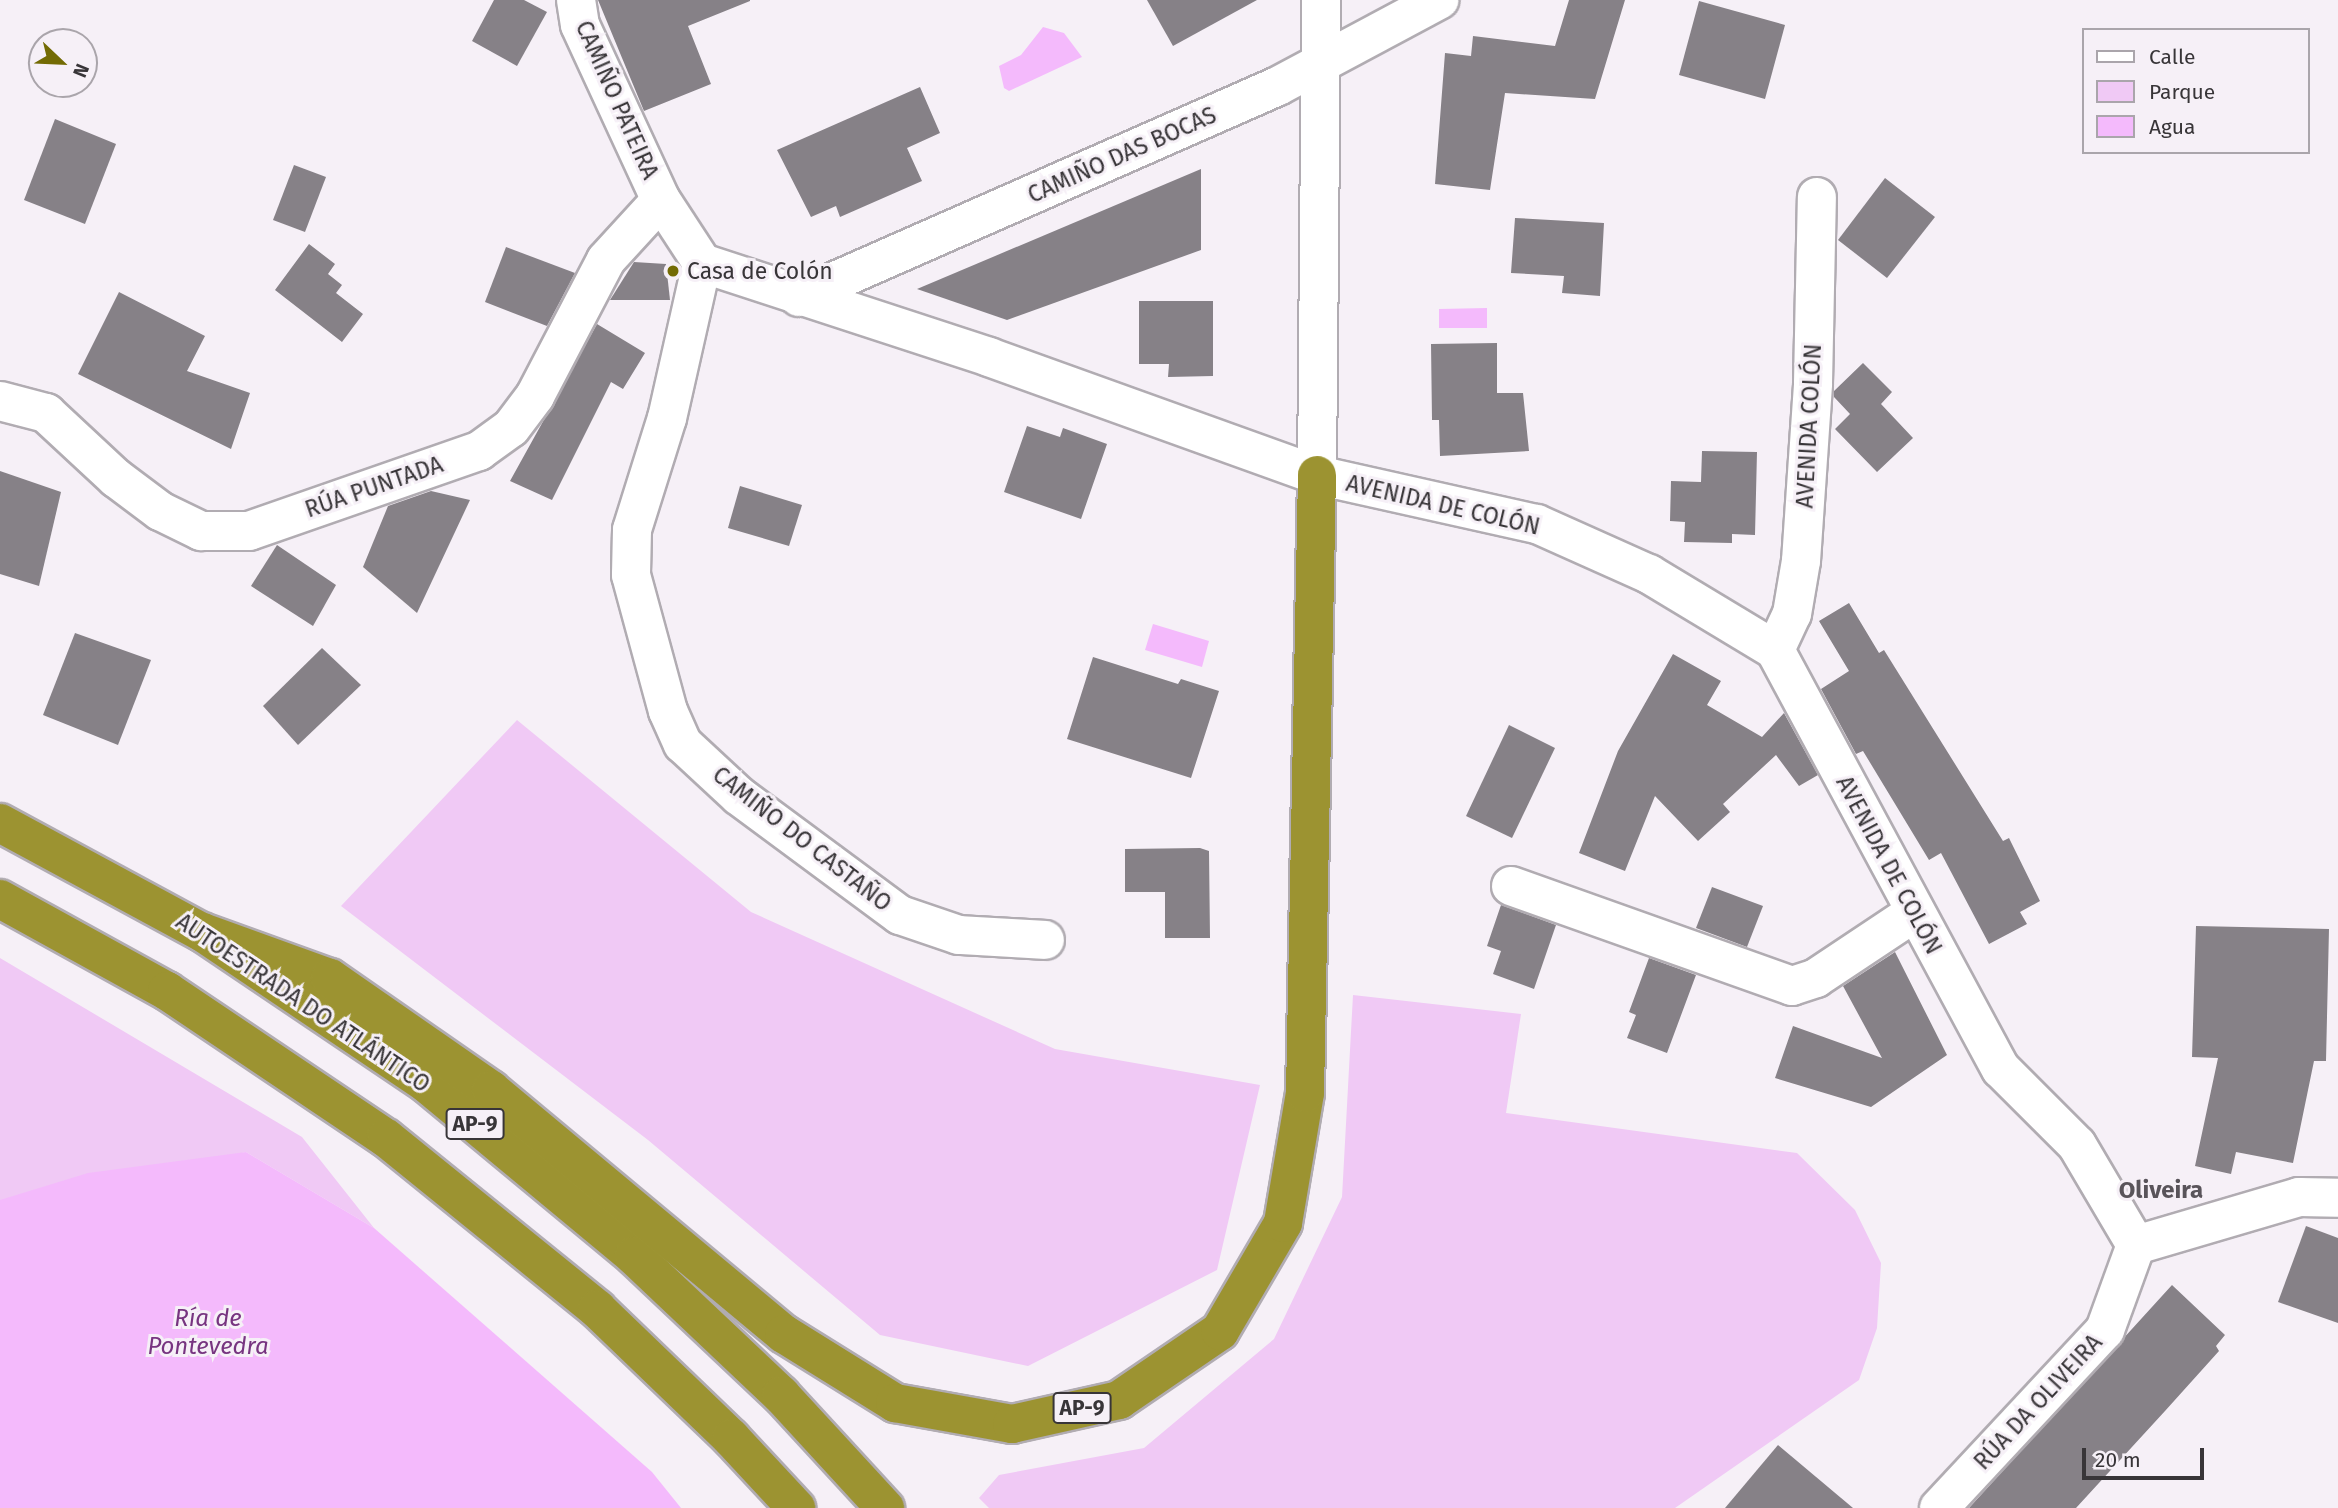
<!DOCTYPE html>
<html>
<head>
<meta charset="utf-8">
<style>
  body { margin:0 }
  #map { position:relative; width:2338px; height:1508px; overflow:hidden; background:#f6f0f7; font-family:"Fira Sans",sans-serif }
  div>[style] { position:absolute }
  .green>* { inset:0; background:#f0c9f5 }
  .water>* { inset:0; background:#f4bafc }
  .building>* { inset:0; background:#868187 }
  .roads { filter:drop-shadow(2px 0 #b1acb2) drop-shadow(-2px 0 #b1acb2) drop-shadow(0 2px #b1acb2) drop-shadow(0 -2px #b1acb2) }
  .minor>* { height:38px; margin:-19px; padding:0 19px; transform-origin:19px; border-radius:19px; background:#fff }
  .secondary>* { height:38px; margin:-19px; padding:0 19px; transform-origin:19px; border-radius:19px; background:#fff }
  .motorway>* { height:38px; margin:-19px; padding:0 19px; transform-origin:19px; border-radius:19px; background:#9c9331 }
  .dots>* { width:19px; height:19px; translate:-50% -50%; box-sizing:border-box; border:4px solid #f6f0f7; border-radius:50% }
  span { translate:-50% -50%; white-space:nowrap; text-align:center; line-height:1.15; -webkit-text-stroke:6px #f6f0f7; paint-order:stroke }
  .shield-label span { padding:2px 5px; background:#f6f0f7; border:2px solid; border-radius:5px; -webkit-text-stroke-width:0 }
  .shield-label { font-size:21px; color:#383538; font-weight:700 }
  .street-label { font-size:23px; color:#383538 }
  .poi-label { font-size:23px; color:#383538 }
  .left { translate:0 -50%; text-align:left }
  .neighbourhood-label { font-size:24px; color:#59545a; font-weight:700 }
  .water-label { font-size:24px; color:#773480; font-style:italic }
  .legend { position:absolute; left:2082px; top:28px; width:228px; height:126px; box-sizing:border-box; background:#f6f0f7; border:2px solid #aaa5ab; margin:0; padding:9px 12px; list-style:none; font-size:21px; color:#383538 }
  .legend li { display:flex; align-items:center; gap:14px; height:35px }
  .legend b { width:35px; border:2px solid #aaa5ab }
  .north { position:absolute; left:28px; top:28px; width:70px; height:70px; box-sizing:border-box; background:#f6f0f7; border:2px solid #aaa5ab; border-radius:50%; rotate:113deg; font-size:19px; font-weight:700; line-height:28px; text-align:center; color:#383538 }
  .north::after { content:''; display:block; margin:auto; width:24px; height:32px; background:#736b04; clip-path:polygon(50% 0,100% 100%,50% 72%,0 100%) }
  .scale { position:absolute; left:2082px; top:1448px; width:122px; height:32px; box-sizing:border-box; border:4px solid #383538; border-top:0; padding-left:9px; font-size:21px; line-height:24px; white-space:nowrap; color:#383538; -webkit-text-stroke:5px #f6f0f7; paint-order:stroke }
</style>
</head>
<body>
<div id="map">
  <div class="green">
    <i style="clip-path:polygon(517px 720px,751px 912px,1055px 1049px,1260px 1085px,1217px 1270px,1028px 1366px,880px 1335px,648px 1140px,341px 906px)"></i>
    <i style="clip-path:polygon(0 958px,302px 1137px,374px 1228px,246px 1152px,0 1210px)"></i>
    <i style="clip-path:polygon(1353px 995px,1521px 1014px,1506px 1113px,1797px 1153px,1855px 1210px,1881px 1263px,1877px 1328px,1859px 1380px,1675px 1508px,989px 1508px,979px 1498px,999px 1475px,1144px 1448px,1274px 1339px,1342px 1197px)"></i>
  </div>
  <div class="water">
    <i style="clip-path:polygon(1043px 27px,1064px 33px,1082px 57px,1009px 91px,1004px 88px,999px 66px,1021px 55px)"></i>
    <i style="clip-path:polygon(1487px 308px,1487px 328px,1439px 328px,1439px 309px)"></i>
    <i style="clip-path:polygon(1153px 624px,1209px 641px,1202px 667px,1145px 650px)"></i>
    <i style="clip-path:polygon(246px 1152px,374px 1228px,652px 1472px,681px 1508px,0 1508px,0 1200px,88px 1173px)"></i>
  </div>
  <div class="building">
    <i style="clip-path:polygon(494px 0,524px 0,547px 12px,517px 66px,472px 41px)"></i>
    <i style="clip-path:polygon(598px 0,750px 0,750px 1px,688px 26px,711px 84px,644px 111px)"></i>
    <i style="clip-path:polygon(1147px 0,1257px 0,1173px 46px)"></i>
    <i style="clip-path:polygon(1569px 0,1625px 0,1595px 99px,1505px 93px,1490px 190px,1435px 184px,1445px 53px,1471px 56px,1473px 36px,1555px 46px)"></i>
    <i style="clip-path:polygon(1699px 1px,1785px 25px,1765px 99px,1679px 75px)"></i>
    <i style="clip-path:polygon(920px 87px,940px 133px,907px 148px,922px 181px,840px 217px,836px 206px,811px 217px,777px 150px)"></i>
    <i style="clip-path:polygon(55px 119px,116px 144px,85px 224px,24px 200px)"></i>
    <i style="clip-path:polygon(294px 165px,326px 177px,305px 232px,273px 220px)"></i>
    <i style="clip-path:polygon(1201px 169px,1201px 250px,1007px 320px,917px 289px)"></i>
    <i style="clip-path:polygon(1885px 178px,1935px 217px,1887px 278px,1838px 240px)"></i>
    <i style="clip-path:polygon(1515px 218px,1604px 223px,1600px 296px,1562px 293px,1564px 276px,1511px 273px)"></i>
    <i style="clip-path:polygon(309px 244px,335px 264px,328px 274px,342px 285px,336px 293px,363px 314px,342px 342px,275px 290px)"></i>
    <i style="clip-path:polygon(506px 247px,575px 273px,547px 326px,485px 302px)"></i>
    <i style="clip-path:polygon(634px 262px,666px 264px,670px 300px,610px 300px)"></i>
    <i style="clip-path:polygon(119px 292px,205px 336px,187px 371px,250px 393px,231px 449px,78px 374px)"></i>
    <i style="clip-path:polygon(1139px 301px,1213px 301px,1213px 376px,1168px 377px,1169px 364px,1139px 364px)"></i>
    <i style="clip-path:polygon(597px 324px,645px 353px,623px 389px,611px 382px,552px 500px,510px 481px)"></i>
    <i style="clip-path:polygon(1497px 343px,1497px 393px,1523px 393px,1529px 451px,1440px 456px,1439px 420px,1432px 420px,1431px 344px)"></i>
    <i style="clip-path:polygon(1863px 363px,1892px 392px,1881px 404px,1913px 438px,1877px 472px,1835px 429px,1850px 414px,1834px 397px,1834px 391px)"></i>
    <i style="clip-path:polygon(1027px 426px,1060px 437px,1063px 428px,1107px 444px,1081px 519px,1004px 492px)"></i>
    <i style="clip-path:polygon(1702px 451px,1757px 452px,1755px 535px,1732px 534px,1732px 543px,1684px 542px,1685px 522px,1670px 521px,1671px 481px,1701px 482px)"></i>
    <i style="clip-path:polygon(0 471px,61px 492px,39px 586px,0 574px)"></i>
    <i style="clip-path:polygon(740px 486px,802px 505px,789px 546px,728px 528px)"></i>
    <i style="clip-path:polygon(431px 491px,470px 500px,417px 613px,363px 567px,388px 506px)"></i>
    <i style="clip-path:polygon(277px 545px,336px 585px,313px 626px,251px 586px)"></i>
    <i style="clip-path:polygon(1849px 603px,1879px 653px,1884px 650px,2003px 841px,2009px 838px,2040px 901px,2020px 912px,2027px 924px,1989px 944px,1941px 853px,1929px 860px,1863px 751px,1856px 754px,1821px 689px,1849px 671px,1819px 621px)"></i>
    <i style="clip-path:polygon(75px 633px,151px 660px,118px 745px,43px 715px)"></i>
    <i style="clip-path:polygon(322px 648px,361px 685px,298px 745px,263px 706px)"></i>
    <i style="clip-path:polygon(1673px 654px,1721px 681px,1707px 705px,1762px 737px,1784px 713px,1818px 775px,1799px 786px,1776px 755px,1723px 804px,1730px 812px,1698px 841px,1655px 796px,1625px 871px,1579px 853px,1618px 751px)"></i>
    <i style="clip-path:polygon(1093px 657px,1178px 684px,1181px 679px,1219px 691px,1191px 778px,1067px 739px)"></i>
    <i style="clip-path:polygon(1509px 725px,1555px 748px,1512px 838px,1466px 816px)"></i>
    <i style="clip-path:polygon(1200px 848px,1209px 851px,1210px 938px,1165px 938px,1165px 892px,1125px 892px,1125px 849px)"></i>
    <i style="clip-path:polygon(1712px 887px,1763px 906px,1747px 947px,1696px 928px)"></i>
    <i style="clip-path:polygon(1501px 905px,1556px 925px,1534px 989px,1493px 974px,1501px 951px,1487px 946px)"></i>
    <i style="clip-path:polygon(2196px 926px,2329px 929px,2326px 1061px,2314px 1061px,2293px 1163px,2236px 1152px,2231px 1174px,2195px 1166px,2218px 1058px,2192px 1057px)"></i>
    <i style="clip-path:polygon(1895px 952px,1947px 1055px,1871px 1107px,1775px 1078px,1793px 1026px,1882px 1058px,1843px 986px)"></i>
    <i style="clip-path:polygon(1649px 958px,1696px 975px,1667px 1053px,1627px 1038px,1636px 1015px,1629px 1012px)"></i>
    <i style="clip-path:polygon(2306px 1226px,2338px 1238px,2338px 1323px,2278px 1302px)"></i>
    <i style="clip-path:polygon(2172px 1285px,2225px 1335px,2216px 1346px,2219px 1351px,2165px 1411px,2076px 1508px,1969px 1508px)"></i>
    <i style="clip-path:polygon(1778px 1445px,1853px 1508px,1725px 1508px)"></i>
  </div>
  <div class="roads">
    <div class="minor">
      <i style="left:576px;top:0;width:25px;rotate:81deg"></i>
      <i style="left:580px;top:25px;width:193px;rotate:65.2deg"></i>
      <i style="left:661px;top:200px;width:75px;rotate:56.9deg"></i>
      <i style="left:702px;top:263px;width:302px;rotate:18.1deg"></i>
      <i style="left:989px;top:357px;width:349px;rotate:19.8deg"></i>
      <i style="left:1317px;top:475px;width:225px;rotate:12.6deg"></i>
      <i style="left:1537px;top:524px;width:123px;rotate:24.1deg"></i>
      <i style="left:1649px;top:574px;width:147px;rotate:31.1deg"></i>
      <i style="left:1775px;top:650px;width:476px;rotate:61.7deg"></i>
      <i style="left:2001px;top:1069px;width:107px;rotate:45deg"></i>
      <i style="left:2077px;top:1145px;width:116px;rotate:59.5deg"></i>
      <i style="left:702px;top:263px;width:159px;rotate:102.7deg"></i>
      <i style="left:667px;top:418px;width:117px;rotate:107.4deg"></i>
      <i style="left:632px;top:530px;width:45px;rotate:91.3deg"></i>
      <i style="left:631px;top:575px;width:141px;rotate:74.8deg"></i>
      <i style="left:668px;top:711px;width:36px;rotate:66deg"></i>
      <i style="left:683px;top:744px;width:76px;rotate:42.9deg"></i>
      <i style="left:739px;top:796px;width:200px;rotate:36.5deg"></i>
      <i style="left:900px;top:915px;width:62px;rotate:18.7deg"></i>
      <i style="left:959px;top:935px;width:86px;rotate:3.3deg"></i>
      <i style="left:799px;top:297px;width:523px;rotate:-23.77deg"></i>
      <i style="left:1278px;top:86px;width:183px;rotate:-28.1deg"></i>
      <i style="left:0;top:401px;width:48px;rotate:14.6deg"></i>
      <i style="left:46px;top:413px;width:96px;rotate:42.9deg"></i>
      <i style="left:116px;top:478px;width:55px;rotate:36.9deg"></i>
      <i style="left:160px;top:511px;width:46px;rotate:26deg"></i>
      <i style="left:201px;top:531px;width:48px"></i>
      <i style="left:249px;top:531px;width:244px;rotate:-19.2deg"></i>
      <i style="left:479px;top:451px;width:39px;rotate:-36deg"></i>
      <i style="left:511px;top:428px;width:40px;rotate:-53deg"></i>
      <i style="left:535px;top:396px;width:153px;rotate:-62.4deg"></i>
      <i style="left:606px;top:260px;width:81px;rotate:-47.5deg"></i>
      <i style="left:1775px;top:650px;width:40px;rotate:-65deg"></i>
      <i style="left:1792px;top:614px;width:54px;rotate:-80.4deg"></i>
      <i style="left:1801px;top:561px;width:178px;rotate:-86.1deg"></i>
      <i style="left:1813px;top:383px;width:186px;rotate:-88.8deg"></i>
      <i style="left:1511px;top:886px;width:298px;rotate:19.6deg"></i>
      <i style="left:1792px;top:986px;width:25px;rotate:-18deg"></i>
      <i style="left:1816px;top:978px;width:118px;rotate:-33.6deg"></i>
      <i style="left:2136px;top:1245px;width:170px;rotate:-16.4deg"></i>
      <i style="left:2299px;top:1197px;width:39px;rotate:1deg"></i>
      <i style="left:1939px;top:1508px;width:243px;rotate:-47deg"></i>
      <i style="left:2105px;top:1330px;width:90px;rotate:-70deg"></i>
    </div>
    <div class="secondary">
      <i style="left:1317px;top:475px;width:475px;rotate:-89.5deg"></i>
    </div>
    <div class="motorway">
      <i style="left:0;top:823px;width:230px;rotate:28.4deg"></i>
      <i style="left:202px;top:932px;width:272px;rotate:34deg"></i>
      <i style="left:427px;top:1084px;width:269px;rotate:39.7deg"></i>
      <i style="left:634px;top:1256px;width:202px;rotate:43.4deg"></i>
      <i style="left:781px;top:1395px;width:154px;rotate:47.4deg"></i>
      <i style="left:0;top:899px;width:191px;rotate:28.9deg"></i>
      <i style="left:167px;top:991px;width:264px;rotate:33.9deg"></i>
      <i style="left:386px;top:1138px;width:272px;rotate:39deg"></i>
      <i style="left:597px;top:1309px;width:186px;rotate:43.9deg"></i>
      <i style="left:731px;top:1438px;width:96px;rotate:47.1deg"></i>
      <i style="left:202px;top:932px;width:136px;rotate:19.8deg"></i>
      <i style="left:330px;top:978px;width:196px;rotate:34.8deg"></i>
      <i style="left:491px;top:1090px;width:381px;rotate:39.8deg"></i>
      <i style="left:784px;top:1334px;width:131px;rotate:31.9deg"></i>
      <i style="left:895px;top:1403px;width:119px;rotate:10.2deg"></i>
      <i style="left:1012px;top:1424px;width:110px;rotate:-12.6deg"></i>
      <i style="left:1119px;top:1400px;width:122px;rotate:-34.3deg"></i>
      <i style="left:1220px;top:1331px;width:125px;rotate:-59.7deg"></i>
      <i style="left:1283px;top:1223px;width:132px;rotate:-80.4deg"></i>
      <i style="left:1305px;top:1093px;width:618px;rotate:-88.89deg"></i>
    </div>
  </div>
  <div class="dots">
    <i style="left:673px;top:271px;background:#736b04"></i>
  </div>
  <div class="shield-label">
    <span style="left:475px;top:1124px">AP-9</span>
    <span style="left:1082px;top:1408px">AP-9</span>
  </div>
  <div class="street-label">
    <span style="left:617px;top:100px;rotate:66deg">CAMIÑO PATEIRA</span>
    <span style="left:1122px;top:155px;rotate:-24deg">CAMIÑO DAS BOCAS</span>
    <span style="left:1809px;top:426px;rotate:-87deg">AVENIDA COLÓN</span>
    <span style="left:374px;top:487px;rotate:-19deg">RÚA PUNTADA</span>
    <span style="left:1443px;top:505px;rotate:13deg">AVENIDA DE COLÓN</span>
    <span style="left:802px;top:839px;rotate:38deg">CAMIÑO DO CASTAÑO</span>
    <span style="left:1889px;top:865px;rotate:62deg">AVENIDA DE COLÓN</span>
    <span style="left:303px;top:1003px;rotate:34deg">AUTOESTRADA DO ATLÁNTICO</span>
    <span style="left:2038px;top:1402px;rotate:-47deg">RÚA DA OLIVEIRA</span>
  </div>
  <div class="poi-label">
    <span class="left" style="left:687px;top:271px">Casa de Colón</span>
  </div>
  <div class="neighbourhood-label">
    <span style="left:2161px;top:1191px">Oliveira</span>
  </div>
  <div class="water-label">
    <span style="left:208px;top:1333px">Ría de<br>Pontevedra</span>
  </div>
  <ul class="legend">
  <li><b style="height:9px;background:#fff"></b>Calle</li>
  <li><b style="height:19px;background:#f0c9f5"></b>Parque</li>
  <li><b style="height:19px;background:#f4bafc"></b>Agua</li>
  </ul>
  <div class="north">N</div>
  <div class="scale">20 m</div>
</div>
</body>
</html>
